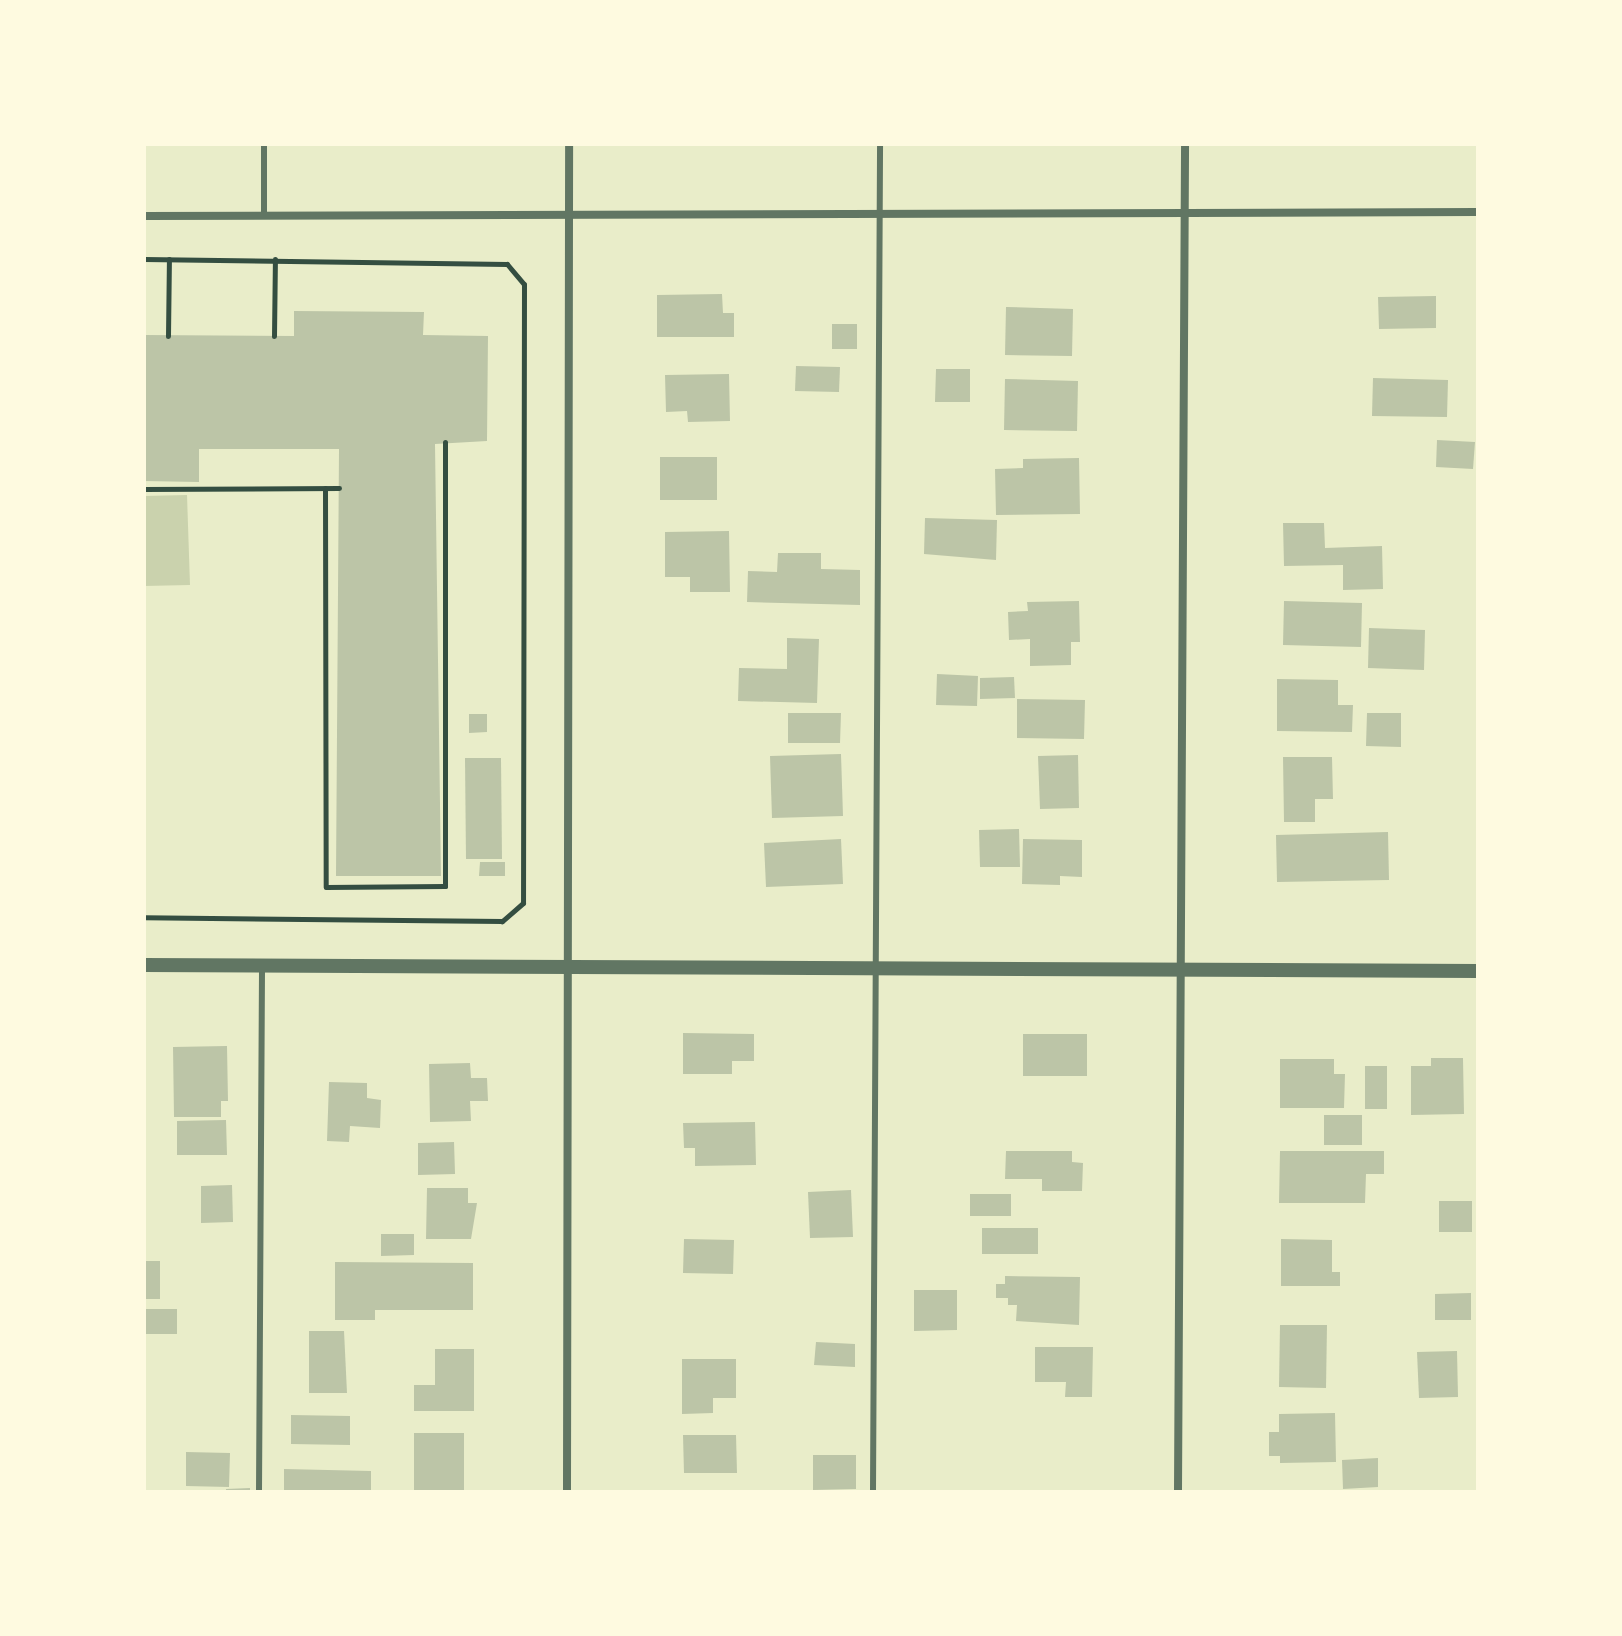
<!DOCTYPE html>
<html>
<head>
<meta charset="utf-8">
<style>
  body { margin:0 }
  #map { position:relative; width:1622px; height:1636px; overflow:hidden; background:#e9edc9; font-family:"Open Sans",sans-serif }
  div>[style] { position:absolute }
  .green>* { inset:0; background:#cad2ad }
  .building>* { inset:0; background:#bcc5a7 }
  .path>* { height:5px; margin:-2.5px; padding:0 2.5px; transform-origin:2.5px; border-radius:2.5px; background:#344e41 }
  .service>* { height:6px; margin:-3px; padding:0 3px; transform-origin:3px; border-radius:3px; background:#617663 }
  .minor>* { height:8px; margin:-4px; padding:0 4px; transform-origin:4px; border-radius:4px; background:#617663 }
  .tertiary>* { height:14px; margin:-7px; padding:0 7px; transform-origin:7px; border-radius:7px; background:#617663 }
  span { translate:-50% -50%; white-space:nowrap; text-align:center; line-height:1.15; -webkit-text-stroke:7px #fefae0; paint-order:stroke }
  .frame { position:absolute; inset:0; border:146px solid #fefae0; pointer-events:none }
</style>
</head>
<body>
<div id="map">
  <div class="green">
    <i style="clip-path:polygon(187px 495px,190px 585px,144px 586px,144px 496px)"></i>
  </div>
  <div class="building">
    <i style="clip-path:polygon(722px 294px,723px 313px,734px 313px,734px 337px,657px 337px,657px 295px)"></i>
    <i style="clip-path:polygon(1436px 296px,1436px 328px,1379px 329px,1378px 297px)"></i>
    <i style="clip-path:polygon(1006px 307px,1073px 309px,1072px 356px,1005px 355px)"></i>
    <i style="clip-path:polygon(294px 311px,424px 312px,423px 335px,488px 336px,487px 441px,435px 444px,441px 876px,336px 876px,339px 449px,199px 449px,199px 482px,144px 481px,144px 335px,294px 336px)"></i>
    <i style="clip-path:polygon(832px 324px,857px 324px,857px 349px,832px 349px)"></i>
    <i style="clip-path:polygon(796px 366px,840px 367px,839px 392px,795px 391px)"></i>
    <i style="clip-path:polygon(936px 369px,970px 369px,970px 402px,935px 402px)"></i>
    <i style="clip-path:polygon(729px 374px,730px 421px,688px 422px,687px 411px,666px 412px,665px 375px)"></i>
    <i style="clip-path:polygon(1373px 378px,1448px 380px,1447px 417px,1372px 416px)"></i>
    <i style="clip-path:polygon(1005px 379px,1078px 381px,1077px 431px,1004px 430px)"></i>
    <i style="clip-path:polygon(1437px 440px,1475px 442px,1473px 469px,1436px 467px)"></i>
    <i style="clip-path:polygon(660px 457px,717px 457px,717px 500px,660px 500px)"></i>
    <i style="clip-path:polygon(1079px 458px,1080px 514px,996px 515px,995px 469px,1023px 468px,1023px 459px)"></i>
    <i style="clip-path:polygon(925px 518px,997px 520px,996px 560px,924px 554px)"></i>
    <i style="clip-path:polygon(1283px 523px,1324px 523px,1325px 548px,1382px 546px,1383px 589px,1343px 590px,1343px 565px,1284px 566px)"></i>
    <i style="clip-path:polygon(729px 531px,730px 592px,690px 592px,690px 577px,665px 577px,665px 532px)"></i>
    <i style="clip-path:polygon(778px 553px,821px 553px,821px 569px,860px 570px,860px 605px,747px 602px,748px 571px,777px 572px)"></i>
    <i style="clip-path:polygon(1079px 601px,1080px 642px,1071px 642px,1071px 665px,1030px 666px,1030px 639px,1009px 640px,1008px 612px,1028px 611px,1027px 602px)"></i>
    <i style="clip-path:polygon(1284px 601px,1362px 603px,1361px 647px,1283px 645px)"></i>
    <i style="clip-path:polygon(1369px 628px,1425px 630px,1424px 670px,1368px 668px)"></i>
    <i style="clip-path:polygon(787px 638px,819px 639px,817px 703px,738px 701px,739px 668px,787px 669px)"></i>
    <i style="clip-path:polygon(937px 674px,978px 676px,977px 706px,936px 705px)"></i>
    <i style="clip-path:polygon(1014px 677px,1015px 698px,980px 699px,980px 678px)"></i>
    <i style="clip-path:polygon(1277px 679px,1338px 680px,1338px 705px,1353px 705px,1352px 732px,1277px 731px)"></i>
    <i style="clip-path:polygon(1017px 699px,1085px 700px,1084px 739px,1017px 738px)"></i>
    <i style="clip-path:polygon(788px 713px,841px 713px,840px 743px,788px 743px)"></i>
    <i style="clip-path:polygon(1367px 713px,1401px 713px,1401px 747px,1366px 746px)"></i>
    <i style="clip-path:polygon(469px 714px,487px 714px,487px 732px,469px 733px)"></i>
    <i style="clip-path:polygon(841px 754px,843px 816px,772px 818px,770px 756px)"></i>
    <i style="clip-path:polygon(1078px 755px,1079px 808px,1040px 809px,1038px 756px)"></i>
    <i style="clip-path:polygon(1283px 757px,1332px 757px,1333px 799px,1315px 799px,1315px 822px,1284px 822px)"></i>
    <i style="clip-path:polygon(465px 758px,501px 758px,502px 859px,466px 859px)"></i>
    <i style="clip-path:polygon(1019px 829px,1020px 867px,980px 867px,979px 830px)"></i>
    <i style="clip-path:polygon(1388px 832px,1389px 880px,1277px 882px,1276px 835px)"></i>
    <i style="clip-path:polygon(841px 839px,843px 884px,766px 887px,764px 843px)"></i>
    <i style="clip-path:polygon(1023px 839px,1082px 840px,1082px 877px,1060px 876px,1060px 885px,1022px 884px)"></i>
    <i style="clip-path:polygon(480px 862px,505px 862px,505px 876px,479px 876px)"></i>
    <i style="clip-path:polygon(683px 1033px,754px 1034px,754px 1061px,732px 1061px,732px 1074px,683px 1074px)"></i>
    <i style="clip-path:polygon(1023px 1034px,1087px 1034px,1087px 1076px,1023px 1076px)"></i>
    <i style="clip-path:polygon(227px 1046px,228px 1101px,221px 1101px,221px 1117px,174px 1117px,173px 1047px)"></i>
    <i style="clip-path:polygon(1431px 1058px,1463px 1058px,1464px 1114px,1411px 1115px,1411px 1066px,1431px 1066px)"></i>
    <i style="clip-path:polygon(1280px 1059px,1334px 1059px,1334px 1074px,1345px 1074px,1344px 1108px,1280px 1108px)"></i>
    <i style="clip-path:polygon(470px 1063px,471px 1078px,487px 1078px,488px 1101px,470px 1101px,471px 1121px,430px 1122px,429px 1064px)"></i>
    <i style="clip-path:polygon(1365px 1066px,1387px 1066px,1387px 1109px,1365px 1109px)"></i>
    <i style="clip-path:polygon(329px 1082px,367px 1083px,367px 1098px,381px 1100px,380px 1128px,350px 1126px,349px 1142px,327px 1141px)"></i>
    <i style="clip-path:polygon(1324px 1115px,1362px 1115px,1362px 1145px,1324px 1145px)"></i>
    <i style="clip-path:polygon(226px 1120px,227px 1155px,177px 1155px,177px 1121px)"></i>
    <i style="clip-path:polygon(755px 1122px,756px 1165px,695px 1166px,695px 1148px,684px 1148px,683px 1123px)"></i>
    <i style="clip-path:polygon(454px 1142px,455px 1174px,418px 1175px,418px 1143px)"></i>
    <i style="clip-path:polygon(1006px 1151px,1072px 1151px,1072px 1162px,1083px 1163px,1082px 1191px,1042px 1191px,1042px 1179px,1005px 1179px)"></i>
    <i style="clip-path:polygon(1280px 1151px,1384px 1151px,1384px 1174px,1366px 1174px,1365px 1203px,1279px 1203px)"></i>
    <i style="clip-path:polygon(232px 1185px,233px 1222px,201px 1223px,201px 1186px)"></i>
    <i style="clip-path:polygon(427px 1188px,468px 1188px,468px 1203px,477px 1203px,471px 1239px,426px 1239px)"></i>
    <i style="clip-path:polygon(851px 1190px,853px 1237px,810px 1238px,808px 1192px)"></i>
    <i style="clip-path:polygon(970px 1194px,1011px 1194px,1011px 1216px,970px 1216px)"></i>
    <i style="clip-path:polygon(1439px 1201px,1472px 1201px,1472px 1232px,1439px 1232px)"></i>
    <i style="clip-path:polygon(982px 1228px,1038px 1228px,1038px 1254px,982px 1254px)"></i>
    <i style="clip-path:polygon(381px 1234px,414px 1234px,414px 1255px,381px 1256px)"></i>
    <i style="clip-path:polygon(684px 1239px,734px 1240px,733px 1274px,683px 1273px)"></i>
    <i style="clip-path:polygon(1281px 1239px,1332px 1240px,1332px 1272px,1340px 1272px,1340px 1286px,1281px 1286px)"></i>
    <i style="clip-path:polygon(144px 1261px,160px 1261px,160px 1299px,144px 1299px)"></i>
    <i style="clip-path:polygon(335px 1262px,473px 1263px,473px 1310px,375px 1310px,375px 1320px,335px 1320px)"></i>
    <i style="clip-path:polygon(1005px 1276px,1080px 1277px,1079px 1325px,1016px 1321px,1017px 1305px,1008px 1305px,1008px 1298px,996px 1298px,996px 1284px,1005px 1284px)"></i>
    <i style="clip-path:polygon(914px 1290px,957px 1290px,957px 1330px,914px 1331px)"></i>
    <i style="clip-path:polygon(1471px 1293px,1471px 1320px,1435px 1320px,1435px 1294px)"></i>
    <i style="clip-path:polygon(144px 1309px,177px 1309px,177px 1334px,144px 1334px)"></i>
    <i style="clip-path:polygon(1280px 1325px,1327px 1325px,1326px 1388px,1279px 1387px)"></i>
    <i style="clip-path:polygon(309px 1331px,344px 1331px,347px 1393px,309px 1393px)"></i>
    <i style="clip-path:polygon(816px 1342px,855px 1344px,855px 1367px,814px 1365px)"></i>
    <i style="clip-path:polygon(1035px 1347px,1093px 1347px,1092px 1397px,1065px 1397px,1066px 1382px,1035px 1382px)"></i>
    <i style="clip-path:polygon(435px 1349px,474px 1349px,474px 1411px,414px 1411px,414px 1385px,435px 1385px)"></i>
    <i style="clip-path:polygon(1457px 1351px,1458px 1397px,1419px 1398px,1417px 1352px)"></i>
    <i style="clip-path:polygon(682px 1359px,736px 1359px,736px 1398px,713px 1398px,713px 1413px,682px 1414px)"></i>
    <i style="clip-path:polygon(1335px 1413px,1336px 1462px,1280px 1463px,1280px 1456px,1269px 1456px,1269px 1432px,1279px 1432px,1279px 1414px)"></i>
    <i style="clip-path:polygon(291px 1415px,350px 1416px,350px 1445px,291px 1444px)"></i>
    <i style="clip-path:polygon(414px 1433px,464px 1433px,464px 1492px,414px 1492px)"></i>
    <i style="clip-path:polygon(683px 1435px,736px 1435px,737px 1473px,684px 1473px)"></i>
    <i style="clip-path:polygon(186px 1452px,230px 1453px,229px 1487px,186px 1486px)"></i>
    <i style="clip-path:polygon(813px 1455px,856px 1455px,856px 1489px,813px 1490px)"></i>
    <i style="clip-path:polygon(1378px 1458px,1378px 1487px,1343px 1489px,1342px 1460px)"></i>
    <i style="clip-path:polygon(284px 1469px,371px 1471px,371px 1492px,284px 1492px)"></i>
    <i style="clip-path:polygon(250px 1488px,250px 1492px,226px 1492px,226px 1489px)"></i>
  </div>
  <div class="path">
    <i style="left:144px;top:259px;width:363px;rotate:0.8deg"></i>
    <i style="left:507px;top:264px;width:26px;rotate:50deg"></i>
    <i style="left:524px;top:284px;width:619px;rotate:90.09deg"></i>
    <i style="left:523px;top:903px;width:28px;rotate:139deg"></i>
    <i style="left:502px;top:921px;width:358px;rotate:-179.4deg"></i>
    <i style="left:168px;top:336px;width:77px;rotate:-89.3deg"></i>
    <i style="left:274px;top:336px;width:77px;rotate:-89.3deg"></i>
    <i style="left:325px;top:488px;width:399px;rotate:89.9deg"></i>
    <i style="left:326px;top:887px;width:119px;rotate:-0.5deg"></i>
    <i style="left:445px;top:886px;width:444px;rotate:-90deg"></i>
    <i style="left:144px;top:489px;width:195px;rotate:-0.3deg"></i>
  </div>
  <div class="service">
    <i style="left:264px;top:215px;width:71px;rotate:-90deg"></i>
    <i style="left:259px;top:1492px;width:526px;rotate:-89.67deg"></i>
    <i style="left:873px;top:1492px;width:1348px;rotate:-89.7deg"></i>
  </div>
  <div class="minor">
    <i style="left:144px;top:216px;width:1334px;rotate:-0.17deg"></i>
    <i style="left:567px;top:1492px;width:1348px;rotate:-89.91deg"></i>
    <i style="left:1178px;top:1492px;width:1348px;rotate:-89.7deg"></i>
  </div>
  <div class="tertiary">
    <i style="left:144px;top:965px;width:1334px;rotate:0.26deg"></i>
  </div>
  <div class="frame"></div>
</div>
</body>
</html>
